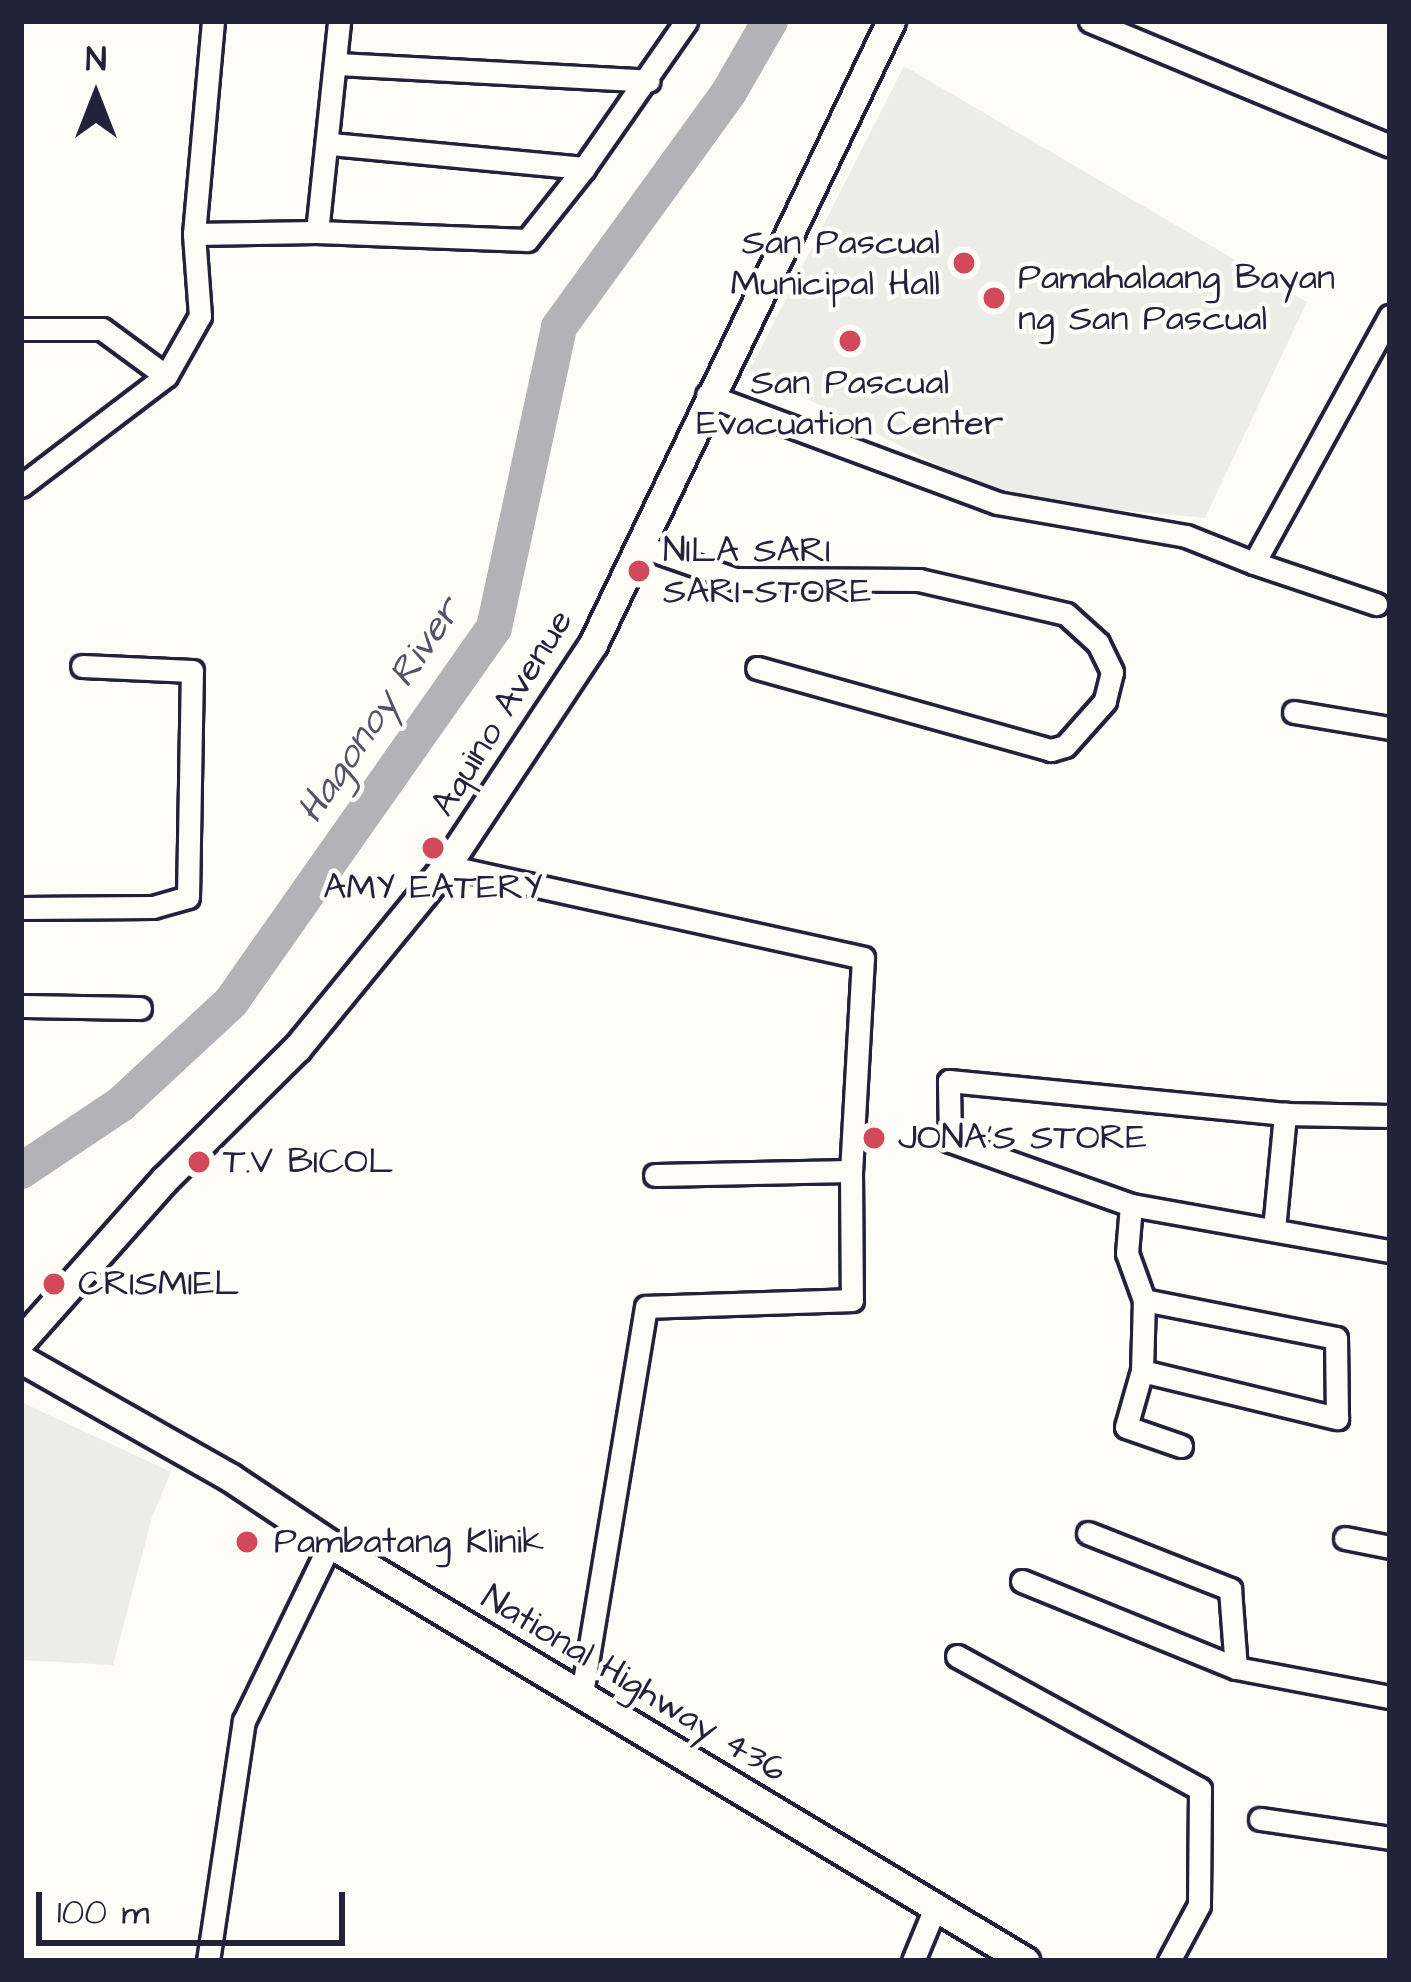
<!DOCTYPE html>
<html>
<head>
<meta charset="utf-8">
<style>
  body { margin:0 }
  #map { position:relative; width:1411px; height:1982px; overflow:hidden; background:#fdfcf7; font-family:"Architects Daughter",sans-serif }
  div>[style] { position:absolute }
  .built>* { inset:0; background:#ecece9 }
  .river>* { height:36px; margin:-18px; padding:0 18px; transform-origin:18px; border-radius:18px; background:#b2b2b7 }
  .roads { filter:drop-shadow(3px 0 #22223b) drop-shadow(-3px 0 #22223b) drop-shadow(0 3px #22223b) drop-shadow(0 -3px #22223b) }
  .minor>* { height:21px; margin:-10.5px; padding:0 10.5px; transform-origin:10.5px; border-radius:10.5px; background:#fdfcf7 }
  .major>* { height:27px; margin:-13.5px; padding:0 13.5px; transform-origin:13.5px; border-radius:13.5px; background:#fdfcf7 }
  .dots>* { width:33px; height:33px; translate:-50% -50%; box-sizing:border-box; border:6px solid #fdfcf7; border-radius:50% }
  span { translate:-50% -50%; white-space:nowrap; text-align:center; line-height:1.15; -webkit-text-stroke:9px #fdfcf7; paint-order:stroke }
  .poi-label { font-size:36px; color:#22223b }
  .right { translate:-100% -50%; text-align:right }
  .left { translate:0 -50%; text-align:left }
  .street-label { font-size:36px; color:#22223b }
  .water-label { font-size:39px; color:#545466; font-style:italic }
  .frame { position:absolute; inset:0; border:24px solid #22223b; pointer-events:none }
  .north { position:absolute; left:36px; top:36px; width:120px; height:120px; -webkit-text-stroke:9px #fdfcf7; paint-order:stroke; rotate:0deg; font-size:33px; font-weight:700; line-height:48px; text-align:center; color:#22223b }
  .north::after { content:''; display:block; margin:auto; width:42px; height:54px; background:#22223b; clip-path:polygon(50% 0,100% 100%,50% 72%,0 100%) }
  .scale { position:absolute; left:36px; top:1892px; width:309px; height:54px; box-sizing:border-box; border:6px solid #22223b; border-top:0; padding-left:15px; font-size:36px; line-height:42px; white-space:nowrap; color:#22223b; -webkit-text-stroke:9px #fdfcf7; paint-order:stroke }
</style>
</head>
<body>
<div id="map">
  <div class="built">
    <i style="clip-path:polygon(904px 66px,1307px 302px,1205px 518px,1008px 500px,750px 370px)"></i>
    <i style="clip-path:polygon(21px 1402px,171px 1472px,152px 1517px,113px 1665px,21px 1660px)"></i>
  </div>
  <div class="river">
    <i style="left:21px;top:1171px;width:120px;rotate:-33.8deg"></i>
    <i style="left:121px;top:1104px;width:150px;rotate:-42.8deg"></i>
    <i style="left:231px;top:1002px;width:457px;rotate:-54.9deg"></i>
    <i style="left:494px;top:628px;width:308px;rotate:-77.8deg"></i>
    <i style="left:559px;top:327px;width:290px;rotate:-54.1deg"></i>
    <i style="left:729px;top:92px;width:82px;rotate:-60deg"></i>
  </div>
  <div class="roads">
    <div class="minor">
      <i style="left:1090px;top:21px;width:325px;rotate:22.6deg"></i>
      <i style="left:339px;top:64px;width:310px;rotate:3.1deg"></i>
      <i style="left:584px;top:168px;width:179px;rotate:-55.2deg"></i>
      <i style="left:317px;top:232px;width:210px;rotate:2.2deg"></i>
      <i style="left:527px;top:240px;width:92px;rotate:-51.6deg"></i>
      <i style="left:584px;top:168px;width:257px;rotate:-174.6deg"></i>
      <i style="left:194px;top:234px;width:123px;rotate:-0.9deg"></i>
      <i style="left:317px;top:232px;width:212px;rotate:-84deg"></i>
      <i style="left:21px;top:329px;width:81px"></i>
      <i style="left:102px;top:329px;width:79px;rotate:36.3deg"></i>
      <i style="left:707px;top:395px;width:309px;rotate:20.4deg"></i>
      <i style="left:997px;top:503px;width:192px;rotate:9.9deg"></i>
      <i style="left:1186px;top:536px;width:73px;rotate:21.7deg"></i>
      <i style="left:1254px;top:563px;width:282px;rotate:-61.2deg"></i>
      <i style="left:21px;top:486px;width:182px;rotate:-37.2deg"></i>
      <i style="left:166px;top:376px;width:69px;rotate:-60.5deg"></i>
      <i style="left:200px;top:316px;width:82px;rotate:-94.2deg"></i>
      <i style="left:194px;top:234px;width:214px;rotate:-84.9deg"></i>
      <i style="left:638px;top:545px;width:103px;rotate:19.3deg"></i>
      <i style="left:735px;top:579px;width:184px;rotate:0.3deg"></i>
      <i style="left:919px;top:580px;width:151px;rotate:13deg"></i>
      <i style="left:1066px;top:614px;width:43px;rotate:42.2deg"></i>
      <i style="left:1098px;top:643px;width:32px;rotate:64deg"></i>
      <i style="left:1112px;top:672px;width:30px;rotate:104deg"></i>
      <i style="left:1105px;top:701px;width:60px;rotate:131.6deg"></i>
      <i style="left:1065px;top:746px;width:15px;rotate:164deg"></i>
      <i style="left:1051px;top:750px;width:305px;rotate:-164.4deg"></i>
      <i style="left:1254px;top:563px;width:129px;rotate:18.6deg"></i>
      <i style="left:1294px;top:712px;width:97px;rotate:9.5deg"></i>
      <i style="left:446px;top:866px;width:427px;rotate:12.4deg"></i>
      <i style="left:863px;top:958px;width:213px;rotate:93.2deg"></i>
      <i style="left:851px;top:1171px;width:129px;rotate:89.6deg"></i>
      <i style="left:852px;top:1300px;width:206px;rotate:178.1deg"></i>
      <i style="left:646px;top:1307px;width:391px;rotate:99.4deg"></i>
      <i style="left:21px;top:908px;width:132px;rotate:-0.4deg"></i>
      <i style="left:153px;top:907px;width:36px;rotate:-16deg"></i>
      <i style="left:188px;top:897px;width:226px;rotate:-89deg"></i>
      <i style="left:192px;top:671px;width:110px;rotate:-177.4deg"></i>
      <i style="left:21px;top:1006px;width:119px;rotate:1deg"></i>
      <i style="left:655px;top:1175px;width:196px;rotate:-1.2deg"></i>
      <i style="left:1131px;top:1205px;width:263px;rotate:10.1deg"></i>
      <i style="left:1274px;top:1229px;width:116px;rotate:-84.5deg"></i>
      <i style="left:1142px;top:1371px;width:201px;rotate:13.6deg"></i>
      <i style="left:1337px;top:1418px;width:80px;rotate:-90.7deg"></i>
      <i style="left:1336px;top:1338px;width:196px;rotate:-168.8deg"></i>
      <i style="left:1181px;top:1446px;width:58px;rotate:-160.9deg"></i>
      <i style="left:1126px;top:1427px;width:58px;rotate:-74.1deg"></i>
      <i style="left:1142px;top:1371px;width:71px;rotate:-88.4deg"></i>
      <i style="left:1144px;top:1300px;width:50px;rotate:-109.9deg"></i>
      <i style="left:1127px;top:1253px;width:48px;rotate:-85.2deg"></i>
      <i style="left:1131px;top:1205px;width:192px;rotate:-160.5deg"></i>
      <i style="left:950px;top:1141px;width:60px;rotate:-91deg"></i>
      <i style="left:949px;top:1081px;width:338px;rotate:5.6deg"></i>
      <i style="left:1285px;top:1114px;width:105px;rotate:1.1deg"></i>
      <i style="left:1088px;top:1533px;width:153px;rotate:21.5deg"></i>
      <i style="left:1230px;top:1589px;width:79px;rotate:85.7deg"></i>
      <i style="left:1345px;top:1538px;width:46px;rotate:11.3deg"></i>
      <i style="left:1022px;top:1581px;width:231px;rotate:22.1deg"></i>
      <i style="left:1236px;top:1668px;width:157px;rotate:10.7deg"></i>
      <i style="left:957px;top:1656px;width:277px;rotate:28.7deg"></i>
      <i style="left:1200px;top:1789px;width:116px;rotate:90.5deg"></i>
      <i style="left:1199px;top:1905px;width:64px;rotate:118.2deg"></i>
      <i style="left:1260px;top:1819px;width:131px;rotate:8.3deg"></i>
      <i style="left:208px;top:1961px;width:243px;rotate:-81.5deg"></i>
      <i style="left:244px;top:1721px;width:197px;rotate:-64.1deg"></i>
      <i style="left:913px;top:1961px;width:57px;rotate:-67.5deg"></i>
    </div>
    <div class="major">
      <i style="left:21px;top:1341px;width:217px;rotate:-48.4deg"></i>
      <i style="left:165px;top:1179px;width:186px;rotate:-44.8deg"></i>
      <i style="left:297px;top:1048px;width:235px;rotate:-50.7deg"></i>
      <i style="left:446px;top:866px;width:266px;rotate:-56.5deg"></i>
      <i style="left:593px;top:644px;width:691px;rotate:-64.44deg"></i>
      <i style="left:21px;top:1359px;width:241px;rotate:29.5deg"></i>
      <i style="left:231px;top:1478px;width:119px;rotate:33.7deg"></i>
      <i style="left:330px;top:1544px;width:811px;rotate:30.96deg"></i>
    </div>
  </div>
  <div class="dots">
    <i style="left:964px;top:263px;background:#d1495b"></i>
    <i style="left:994px;top:298px;background:#d1495b"></i>
    <i style="left:850px;top:341px;background:#d1495b"></i>
    <i style="left:639px;top:571px;background:#d1495b"></i>
    <i style="left:433px;top:848px;background:#d1495b"></i>
    <i style="left:874px;top:1138px;background:#d1495b"></i>
    <i style="left:199px;top:1162px;background:#d1495b"></i>
    <i style="left:54px;top:1284px;background:#d1495b"></i>
    <i style="left:247px;top:1542px;background:#d1495b"></i>
  </div>
  <div class="poi-label">
    <span class="right" style="left:940px;top:263px">San Pascual<br>Municipal Hall</span>
    <span class="left" style="left:1018px;top:298px">Pamahalaang Bayan<br>ng San Pascual</span>
    <span style="left:850px;top:403px">San Pascual<br>Evacuation Center</span>
    <span class="left" style="left:663px;top:571px">NILA SARI<br>SARI STORE</span>
    <span style="left:433px;top:888px">AMY EATERY</span>
    <span class="left" style="left:898px;top:1138px">JONA'S STORE</span>
    <span class="left" style="left:223px;top:1162px">T.V BICOL</span>
    <span class="left" style="left:78px;top:1284px">CRISMIEL</span>
    <span class="left" style="left:274px;top:1542px">Pambatang Klinik</span>
  </div>
  <div class="street-label">
    <span style="left:502px;top:713px;rotate:-58deg">Aquino Avenue</span>
    <span style="left:634px;top:1684px;rotate:31deg">National Highway 436</span>
  </div>
  <div class="water-label">
    <span style="left:380px;top:711px;rotate:-56deg">Hagonoy River</span>
  </div>
  <div class="frame"></div>
  <div class="north">N</div>
  <div class="scale">100 m</div>
</div>
</body>
</html>
